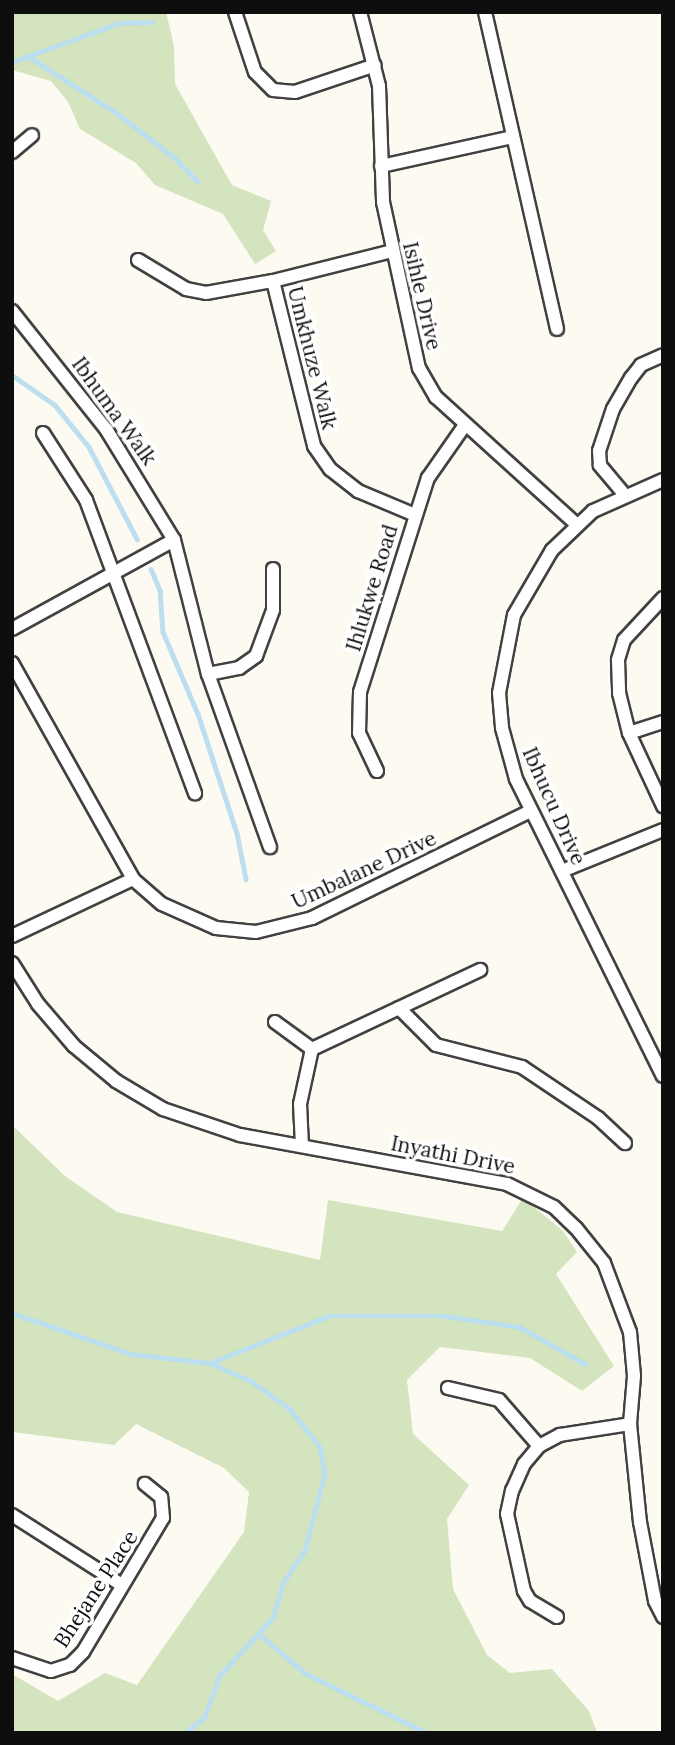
<!DOCTYPE html>
<html>
<head>
<meta charset="utf-8">
<style>
  body { margin:0 }
  #map { position:relative; width:675px; height:1745px; overflow:hidden; background:#fdfaf2; font-family:Lora,serif }
  div>[style] { position:absolute }
  .green>* { inset:0; background:#d4e4bf }
  .stream>* { height:4.5px; margin:-2.25px; padding:0 2.25px; transform-origin:2.25px; border-radius:2.25px; background:#bcdfef }
  .roads { filter:drop-shadow(2px 0 #414141) drop-shadow(-2px 0 #414141) drop-shadow(0 2px #414141) drop-shadow(0 -2px #414141) }
  .minor>* { height:12px; margin:-6px; padding:0 6px; transform-origin:6px; border-radius:6px; background:#fff }
  span { translate:-50% -50%; white-space:nowrap; text-align:center; line-height:1.15; -webkit-text-stroke:7px #fff; paint-order:stroke }
  .street-label { font-size:21px; color:#0e0e0e }
  .frame { position:absolute; inset:0; border:14px solid #0e0e0e; pointer-events:none }
</style>
</head>
<body>
<div id="map">
  <div class="green">
    <i style="clip-path:polygon(12px 12px,166px 12px,174px 46px,175px 84px,232px 185px,271px 201px,263px 230px,276px 251px,255px 264px,223px 214px,155px 185px,136px 163px,80px 129px,68px 102px,51px 81px,12px 70px)"></i>
    <i style="clip-path:polygon(12px 1125px,65px 1176px,117px 1212px,320px 1260px,328px 1200px,502px 1231px,523px 1198px,563px 1231px,577px 1252px,556px 1274px,614px 1366px,582px 1391px,530px 1358px,440px 1347px,407px 1380px,413px 1434px,469px 1485px,447px 1519px,453px 1589px,487px 1655px,510px 1673px,552px 1669px,589px 1711px,597px 1733px,12px 1733px,12px 1674px,58px 1701px,105px 1673px,137px 1685px,244px 1532px,249px 1492px,224px 1468px,136px 1424px,114px 1445px,12px 1432px)"></i>
  </div>
  <div class="stream">
    <i style="left:29px;top:57px;width:102px;rotate:32.6deg"></i>
    <i style="left:115px;top:112px;width:76px;rotate:37.5deg"></i>
    <i style="left:175px;top:158px;width:33px;rotate:46deg"></i>
    <i style="left:12px;top:62px;width:114px;rotate:-20deg"></i>
    <i style="left:119px;top:23px;width:33px;rotate:-2deg"></i>
    <i style="left:12px;top:375px;width:52px;rotate:34.9deg"></i>
    <i style="left:55px;top:405px;width:54px;rotate:51deg"></i>
    <i style="left:89px;top:447px;width:104px;rotate:62.4deg"></i>
    <i style="left:151px;top:569px;width:23px;rotate:67deg"></i>
    <i style="left:160px;top:590px;width:42px;rotate:85.9deg"></i>
    <i style="left:163px;top:632px;width:89px;rotate:66.9deg"></i>
    <i style="left:198px;top:714px;width:125px;rotate:71.9deg"></i>
    <i style="left:237px;top:833px;width:47px;rotate:78.9deg"></i>
    <i style="left:12px;top:1313px;width:126px;rotate:19deg"></i>
    <i style="left:131px;top:1354px;width:80px;rotate:6.5deg"></i>
    <i style="left:210px;top:1363px;width:45px;rotate:23.7deg"></i>
    <i style="left:251px;top:1381px;width:48px;rotate:35.7deg"></i>
    <i style="left:290px;top:1409px;width:48px;rotate:51.7deg"></i>
    <i style="left:320px;top:1447px;width:27px;rotate:80deg"></i>
    <i style="left:325px;top:1474px;width:80px;rotate:104.6deg"></i>
    <i style="left:305px;top:1551px;width:40px;rotate:124deg"></i>
    <i style="left:283px;top:1584px;width:35px;rotate:106deg"></i>
    <i style="left:273px;top:1618px;width:79px;rotate:132.4deg"></i>
    <i style="left:220px;top:1676px;width:44px;rotate:110.1deg"></i>
    <i style="left:205px;top:1717px;width:25px;rotate:140deg"></i>
    <i style="left:210px;top:1363px;width:128px;rotate:-21.6deg"></i>
    <i style="left:329px;top:1316px;width:116px"></i>
    <i style="left:445px;top:1316px;width:76px;rotate:8.3deg"></i>
    <i style="left:520px;top:1327px;width:75px;rotate:29.6deg"></i>
    <i style="left:259px;top:1634px;width:60px;rotate:40.3deg"></i>
    <i style="left:305px;top:1673px;width:136px;rotate:26.2deg"></i>
  </div>
  <div class="roads">
    <div class="minor">
      <i style="left:235px;top:12px;width:63px;rotate:71.6deg"></i>
      <i style="left:255px;top:72px;width:25px;rotate:45deg"></i>
      <i style="left:273px;top:90px;width:22px;rotate:5deg"></i>
      <i style="left:295px;top:92px;width:84px;rotate:-18.6deg"></i>
      <i style="left:360px;top:12px;width:76px;rotate:75.6deg"></i>
      <i style="left:379px;top:86px;width:116px;rotate:88deg"></i>
      <i style="left:383px;top:202px;width:170px;rotate:77.8deg"></i>
      <i style="left:419px;top:368px;width:34px;rotate:60deg"></i>
      <i style="left:436px;top:397px;width:190px;rotate:42.2deg"></i>
      <i style="left:485px;top:12px;width:325px;rotate:77.2deg"></i>
      <i style="left:12px;top:152px;width:26px;rotate:-40deg"></i>
      <i style="left:381px;top:166px;width:135px;rotate:-12.4deg"></i>
      <i style="left:138px;top:260px;width:56px;rotate:31.1deg"></i>
      <i style="left:186px;top:289px;width:20px;rotate:11deg"></i>
      <i style="left:206px;top:293px;width:68px;rotate:-10.2deg"></i>
      <i style="left:273px;top:281px;width:123px;rotate:-14.1deg"></i>
      <i style="left:273px;top:281px;width:170px;rotate:76deg"></i>
      <i style="left:314px;top:446px;width:28px;rotate:55deg"></i>
      <i style="left:330px;top:469px;width:36px;rotate:38deg"></i>
      <i style="left:358px;top:491px;width:62px;rotate:22.8deg"></i>
      <i style="left:12px;top:311px;width:151px;rotate:51.5deg"></i>
      <i style="left:106px;top:429px;width:130px;rotate:58.5deg"></i>
      <i style="left:174px;top:540px;width:138px;rotate:75.8deg"></i>
      <i style="left:208px;top:674px;width:184px;rotate:70.3deg"></i>
      <i style="left:43px;top:433px;width:80px;rotate:57.3deg"></i>
      <i style="left:86px;top:500px;width:313px;rotate:69.6deg"></i>
      <i style="left:663px;top:480px;width:77px;rotate:156.1deg"></i>
      <i style="left:593px;top:511px;width:57px;rotate:136.4deg"></i>
      <i style="left:552px;top:550px;width:75px;rotate:120.3deg"></i>
      <i style="left:514px;top:615px;width:79px;rotate:100.9deg"></i>
      <i style="left:499px;top:693px;width:35px;rotate:85deg"></i>
      <i style="left:502px;top:728px;width:53px;rotate:74.6deg"></i>
      <i style="left:516px;top:779px;width:331px;rotate:63.7deg"></i>
      <i style="left:624px;top:494px;width:38px;rotate:-130deg"></i>
      <i style="left:600px;top:465px;width:14px;rotate:-94deg"></i>
      <i style="left:599px;top:451px;width:44px;rotate:-71.6deg"></i>
      <i style="left:613px;top:409px;width:36px;rotate:-60deg"></i>
      <i style="left:631px;top:378px;width:16px;rotate:-52deg"></i>
      <i style="left:641px;top:365px;width:24px;rotate:-24deg"></i>
      <i style="left:663px;top:598px;width:57px;rotate:132.9deg"></i>
      <i style="left:624px;top:640px;width:21px;rotate:107deg"></i>
      <i style="left:618px;top:660px;width:33px;rotate:88deg"></i>
      <i style="left:619px;top:693px;width:41px;rotate:76deg"></i>
      <i style="left:629px;top:733px;width:81px;rotate:65deg"></i>
      <i style="left:12px;top:629px;width:185px;rotate:-28.8deg"></i>
      <i style="left:12px;top:663px;width:248px;rotate:60.7deg"></i>
      <i style="left:133px;top:879px;width:38px;rotate:41deg"></i>
      <i style="left:162px;top:904px;width:59px;rotate:24deg"></i>
      <i style="left:216px;top:928px;width:40px;rotate:5.7deg"></i>
      <i style="left:256px;top:932px;width:58px;rotate:-14deg"></i>
      <i style="left:312px;top:918px;width:243px;rotate:-26.1deg"></i>
      <i style="left:208px;top:674px;width:32px;rotate:-11deg"></i>
      <i style="left:239px;top:668px;width:21px;rotate:-35deg"></i>
      <i style="left:256px;top:656px;width:49px;rotate:-69.7deg"></i>
      <i style="left:273px;top:610px;width:41px;rotate:-90deg"></i>
      <i style="left:629px;top:733px;width:36px;rotate:-18deg"></i>
      <i style="left:377px;top:771px;width:42px;rotate:-115.3deg"></i>
      <i style="left:359px;top:733px;width:41px;rotate:-88.6deg"></i>
      <i style="left:360px;top:692px;width:225px;rotate:-72.4deg"></i>
      <i style="left:428px;top:478px;width:65px;rotate:-55.1deg"></i>
      <i style="left:562px;top:871px;width:109px;rotate:-22.1deg"></i>
      <i style="left:12px;top:936px;width:134px;rotate:-25.2deg"></i>
      <i style="left:12px;top:963px;width:49px;rotate:57.6deg"></i>
      <i style="left:38px;top:1004px;width:55px;rotate:49.4deg"></i>
      <i style="left:74px;top:1046px;width:55px;rotate:39.8deg"></i>
      <i style="left:116px;top:1081px;width:55px;rotate:30.8deg"></i>
      <i style="left:163px;top:1109px;width:81px;rotate:18.7deg"></i>
      <i style="left:240px;top:1135px;width:271px;rotate:10.4deg"></i>
      <i style="left:507px;top:1184px;width:52px;rotate:26.1deg"></i>
      <i style="left:554px;top:1207px;width:30px;rotate:44deg"></i>
      <i style="left:576px;top:1228px;width:45px;rotate:51.3deg"></i>
      <i style="left:604px;top:1263px;width:74px;rotate:69.4deg"></i>
      <i style="left:630px;top:1332px;width:44px;rotate:84.8deg"></i>
      <i style="left:634px;top:1376px;width:48px;rotate:94.8deg"></i>
      <i style="left:630px;top:1424px;width:99px;rotate:84.2deg"></i>
      <i style="left:640px;top:1522px;width:80px;rotate:79.2deg"></i>
      <i style="left:655px;top:1601px;width:18px;rotate:63deg"></i>
      <i style="left:399px;top:1008px;width:52px;rotate:45deg"></i>
      <i style="left:436px;top:1045px;width:89px;rotate:14.3deg"></i>
      <i style="left:522px;top:1067px;width:92px;rotate:33.9deg"></i>
      <i style="left:598px;top:1118px;width:37px;rotate:43deg"></i>
      <i style="left:275px;top:1022px;width:46px;rotate:36.1deg"></i>
      <i style="left:302px;top:1146px;width:42px;rotate:-92.7deg"></i>
      <i style="left:300px;top:1104px;width:56px;rotate:-77.7deg"></i>
      <i style="left:312px;top:1049px;width:186px;rotate:-25.2deg"></i>
      <i style="left:448px;top:1388px;width:52px;rotate:13.2deg"></i>
      <i style="left:499px;top:1400px;width:61px;rotate:49deg"></i>
      <i style="left:12px;top:1515px;width:130px;rotate:32.5deg"></i>
      <i style="left:557px;top:1617px;width:31px;rotate:-149deg"></i>
      <i style="left:530px;top:1601px;width:12px;rotate:-121deg"></i>
      <i style="left:524px;top:1591px;width:79px;rotate:-102.4deg"></i>
      <i style="left:507px;top:1514px;width:24px;rotate:-78deg"></i>
      <i style="left:512px;top:1491px;width:30px;rotate:-66deg"></i>
      <i style="left:524px;top:1464px;width:23px;rotate:-50deg"></i>
      <i style="left:539px;top:1446px;width:24px;rotate:-28deg"></i>
      <i style="left:560px;top:1435px;width:71px;rotate:-8.9deg"></i>
      <i style="left:12px;top:1658px;width:41px;rotate:18.4deg"></i>
      <i style="left:51px;top:1671px;width:20px;rotate:-18deg"></i>
      <i style="left:70px;top:1665px;width:18px;rotate:-45deg"></i>
      <i style="left:83px;top:1652px;width:156px;rotate:-59.2deg"></i>
      <i style="left:163px;top:1518px;width:21px;rotate:-95deg"></i>
      <i style="left:161px;top:1497px;width:21px;rotate:-141deg"></i>
    </div>
  </div>
  <div class="street-label">
    <span style="left:422px;top:296px;rotate:77deg">Isihle Drive</span>
    <span style="left:312px;top:358px;rotate:76deg">Umkhuze Walk</span>
    <span style="left:114px;top:411px;rotate:54deg">Ibhuma Walk</span>
    <span style="left:372px;top:588px;rotate:-73deg">Ihlukwe Road</span>
    <span style="left:554px;top:806px;rotate:66deg">Ibhucu Drive</span>
    <span style="left:364px;top:870px;rotate:-25deg">Umbalane Drive</span>
    <span style="left:453px;top:1155px;rotate:11deg">Inyathi Drive</span>
    <span style="left:96px;top:1589px;rotate:-57deg">Bhejane Place</span>
  </div>
  <div class="frame"></div>
</div>
</body>
</html>
